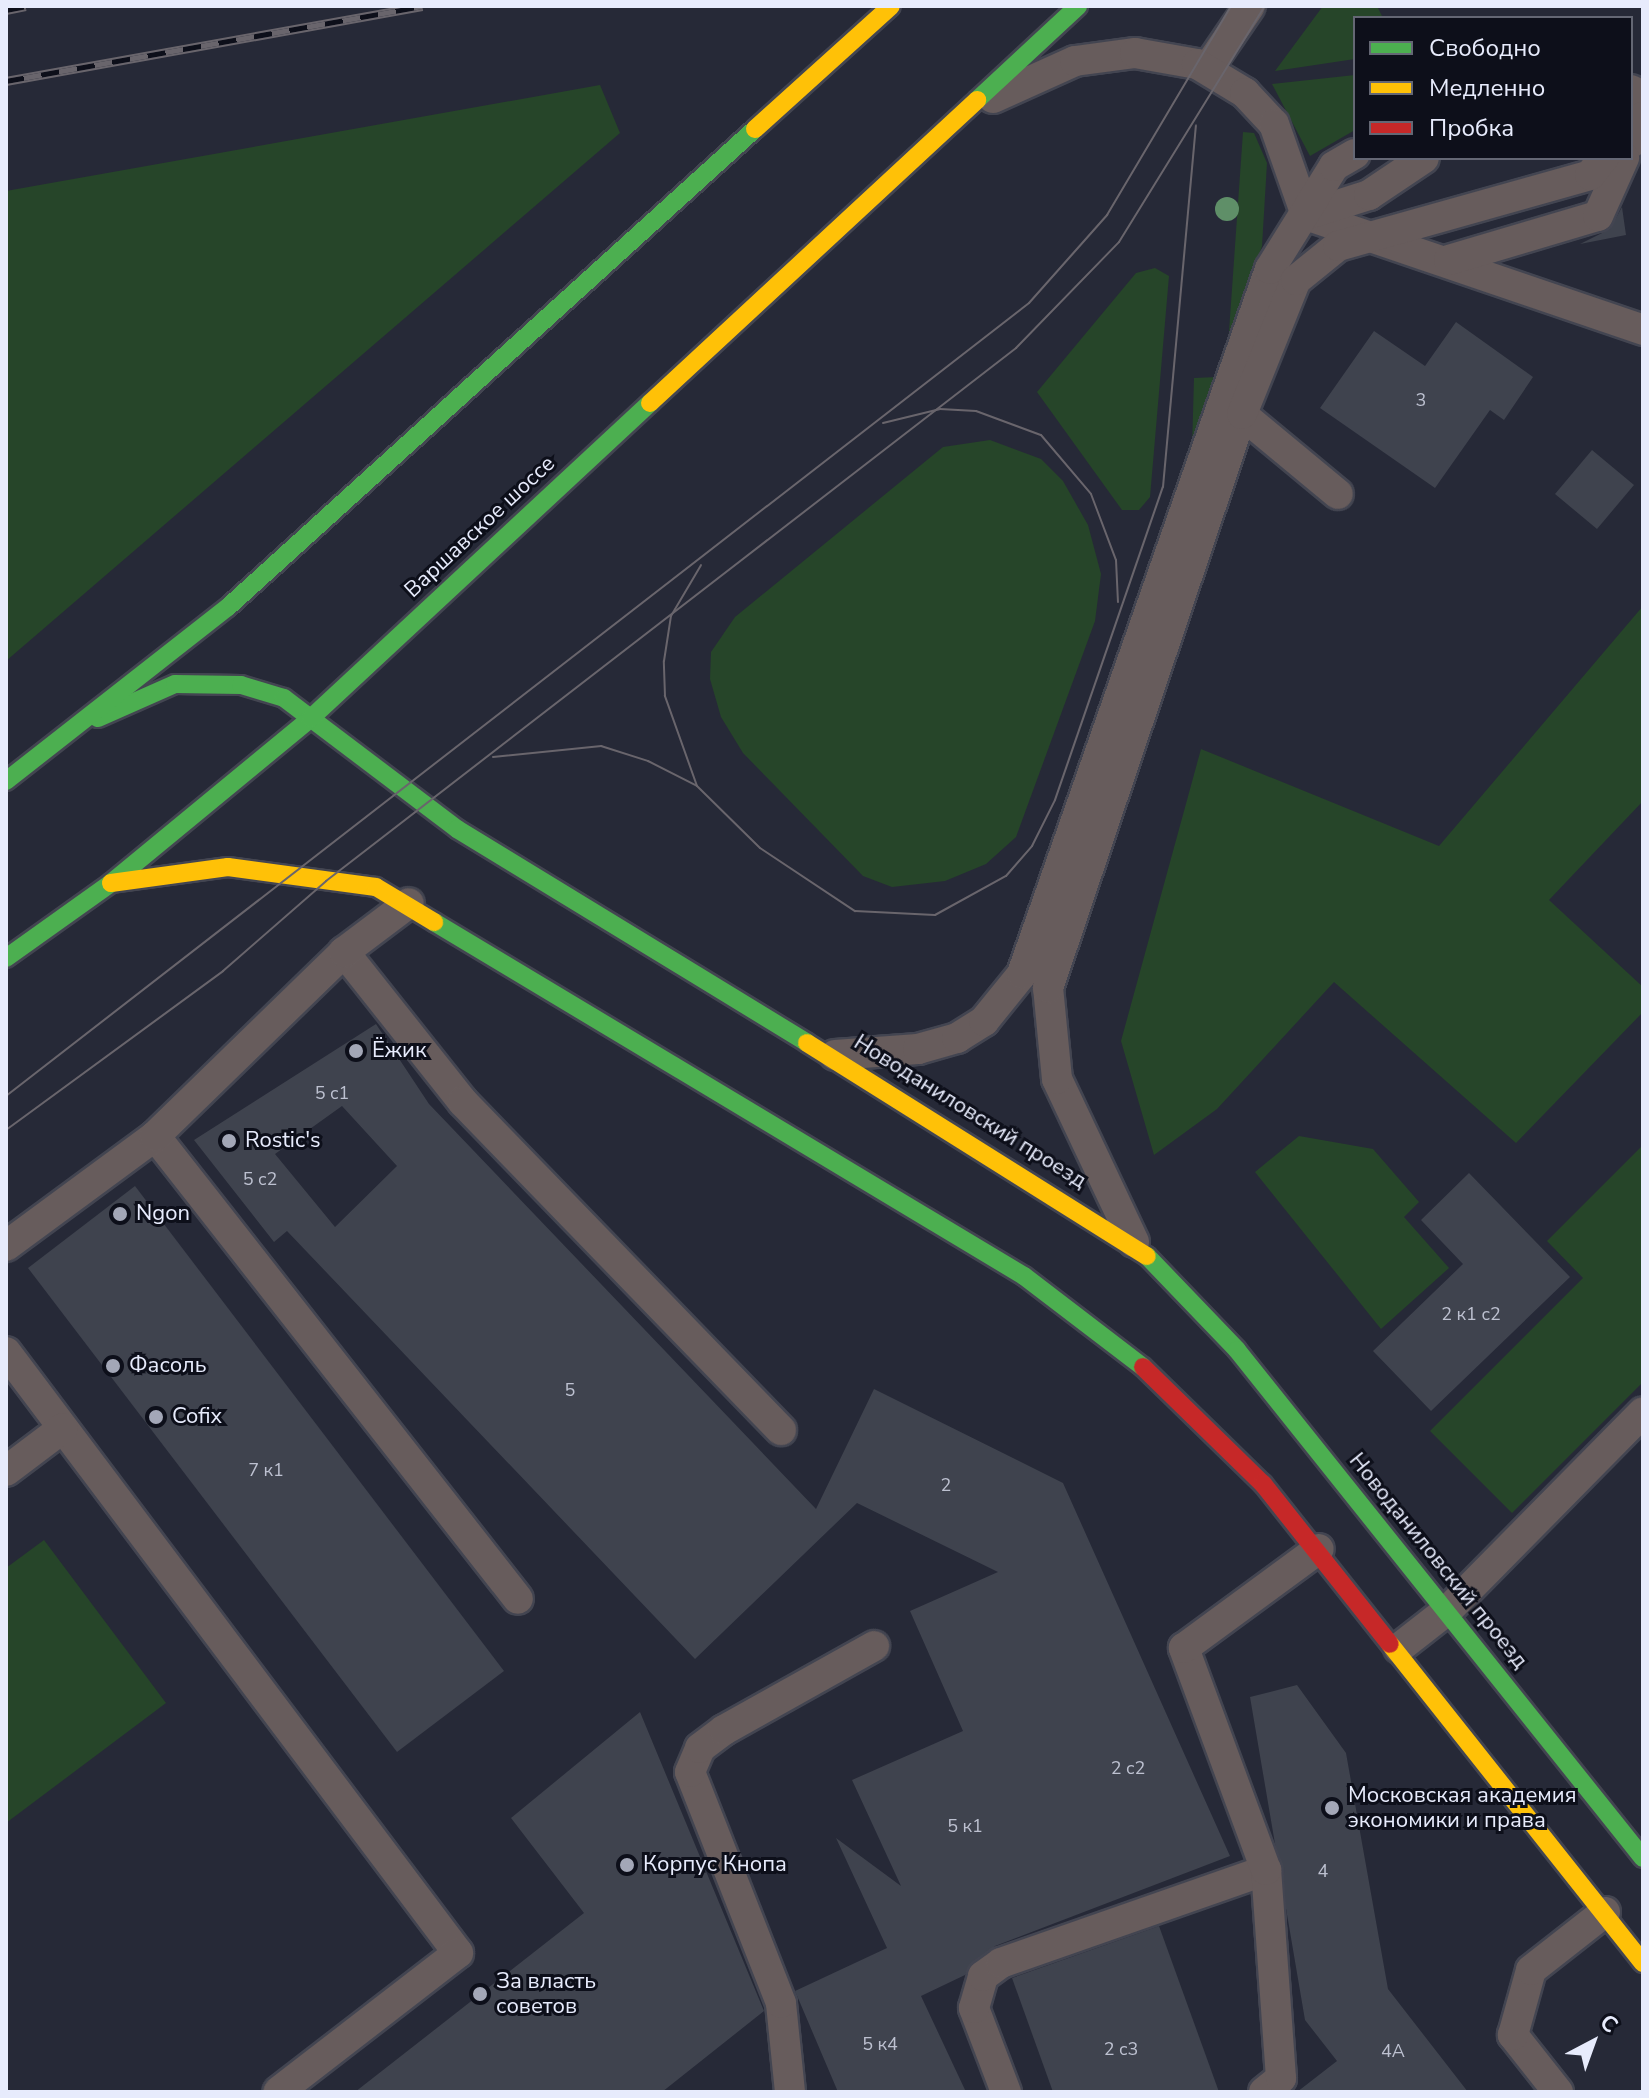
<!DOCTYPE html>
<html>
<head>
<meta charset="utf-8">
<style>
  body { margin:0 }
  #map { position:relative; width:1649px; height:2098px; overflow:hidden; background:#262937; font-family:"Nunito Sans",sans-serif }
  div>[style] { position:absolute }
  .green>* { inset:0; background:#264529 }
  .building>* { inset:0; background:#3f434e }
  .roads { filter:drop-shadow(2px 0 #434551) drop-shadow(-2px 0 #434551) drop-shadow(0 2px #434551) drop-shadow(0 -2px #434551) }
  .lane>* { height:30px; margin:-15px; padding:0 15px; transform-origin:15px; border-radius:15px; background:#675c5c }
  .fast>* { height:18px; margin:-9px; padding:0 9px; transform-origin:9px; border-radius:9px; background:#4caf50 }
  .slow>* { height:18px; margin:-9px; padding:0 9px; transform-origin:9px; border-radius:9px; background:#ffc107 }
  .jam>* { height:18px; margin:-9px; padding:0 9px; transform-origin:9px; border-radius:9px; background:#c62828 }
  .tram>* { height:2px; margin:-1px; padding:0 1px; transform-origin:1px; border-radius:1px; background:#69656c }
  .rail>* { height:9px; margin-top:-4.5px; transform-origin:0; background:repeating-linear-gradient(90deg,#0d0f1a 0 18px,#69656c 0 36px); box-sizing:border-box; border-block:2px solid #69656c }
  .trees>* { width:24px; height:24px; margin:-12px; border-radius:50%; background:#5f8f68 }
  .dots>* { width:22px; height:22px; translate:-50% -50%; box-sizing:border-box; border:4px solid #0d0f1a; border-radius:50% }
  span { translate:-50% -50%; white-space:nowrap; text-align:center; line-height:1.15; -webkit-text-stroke:6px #0d0f1a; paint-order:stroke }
  .number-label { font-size:18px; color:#bdc1d0 }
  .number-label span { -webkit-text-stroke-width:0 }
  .street-label { font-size:22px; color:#e7ebfc }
  .poi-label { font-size:22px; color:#e7ebfc }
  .left { translate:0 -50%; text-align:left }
  .frame { position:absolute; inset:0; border:8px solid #e7ebfc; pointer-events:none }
  .legend { position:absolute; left:1353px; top:16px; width:280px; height:144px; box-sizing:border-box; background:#0d0f1a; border:2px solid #646774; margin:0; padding:10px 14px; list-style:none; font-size:24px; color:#e7ebfc }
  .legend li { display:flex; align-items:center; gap:16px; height:40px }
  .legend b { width:40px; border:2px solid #646774 }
  .north { position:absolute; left:1553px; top:2002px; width:80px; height:80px; -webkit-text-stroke:6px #0d0f1a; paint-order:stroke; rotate:41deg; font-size:22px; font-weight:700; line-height:32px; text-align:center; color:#e7ebfc }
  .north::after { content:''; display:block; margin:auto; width:28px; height:36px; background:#e7ebfc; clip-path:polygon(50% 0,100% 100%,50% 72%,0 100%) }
</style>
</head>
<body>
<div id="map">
  <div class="green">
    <i style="clip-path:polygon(1323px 6px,1377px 6px,1383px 18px,1355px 18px,1355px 59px,1275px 71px)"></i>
    <i style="clip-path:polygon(1355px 75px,1355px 130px,1310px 156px,1272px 84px)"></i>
    <i style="clip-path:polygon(600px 85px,620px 133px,6px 661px,6px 191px)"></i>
    <i style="clip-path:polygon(1243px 132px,1254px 133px,1267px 163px,1262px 246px,1228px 346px)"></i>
    <i style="clip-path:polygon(1155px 268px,1169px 276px,1150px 497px,1139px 510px,1122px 510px,1037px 392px,1136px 273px)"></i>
    <i style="clip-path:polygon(1217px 377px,1192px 449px,1194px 378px)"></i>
    <i style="clip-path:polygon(990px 440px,1041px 459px,1063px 481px,1088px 525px,1101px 574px,1095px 621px,1016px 837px,986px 864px,945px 881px,892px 887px,863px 876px,743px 753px,721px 717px,710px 679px,711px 652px,735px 617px,943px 447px)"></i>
    <i style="clip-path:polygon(1643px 606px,1643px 801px,1549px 900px,1643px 987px,1643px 1012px,1516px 1143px,1334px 982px,1217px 1109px,1154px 1155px,1121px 1041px,1201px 749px,1439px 846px)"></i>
    <i style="clip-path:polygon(1299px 1136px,1373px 1149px,1419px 1202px,1404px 1217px,1449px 1268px,1381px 1329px,1255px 1172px)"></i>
    <i style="clip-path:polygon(1643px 1145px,1643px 1382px,1512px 1513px,1430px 1431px,1583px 1278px,1547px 1241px)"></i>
    <i style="clip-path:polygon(44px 1540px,166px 1703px,6px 1823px,6px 1568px)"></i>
  </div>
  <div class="building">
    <i style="clip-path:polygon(1622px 207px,1626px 235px,1580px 244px,1610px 229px)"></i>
    <i style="clip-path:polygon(1456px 322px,1533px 377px,1504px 420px,1490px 410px,1435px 488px,1320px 408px,1374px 331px,1425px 366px)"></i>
    <i style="clip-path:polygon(1592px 450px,1634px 485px,1597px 529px,1555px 494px)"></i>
    <i style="clip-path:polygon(evenodd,376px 1024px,429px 1104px,816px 1509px,874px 1389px,1063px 1483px,1230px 1856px,995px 1946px,965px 1975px,921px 1996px,966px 2092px,838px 2092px,795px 1991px,887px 1948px,836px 1838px,901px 1886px,852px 1780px,963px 1731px,910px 1611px,998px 1572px,857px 1503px,695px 1659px,287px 1231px,274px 1242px,194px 1140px,376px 1024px,342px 1106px,397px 1166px,335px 1227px,275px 1154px,342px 1106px)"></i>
    <i style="clip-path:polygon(1469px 1173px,1570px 1277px,1431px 1411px,1373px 1351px,1463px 1264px,1421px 1220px)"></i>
    <i style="clip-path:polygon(135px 1186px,504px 1671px,397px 1752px,28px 1268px)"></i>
    <i style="clip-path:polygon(1297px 1685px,1346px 1753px,1388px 1989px,1468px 2092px,1297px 2092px,1337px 2061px,1305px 2020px,1250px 1697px)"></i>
    <i style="clip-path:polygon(640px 1712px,764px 2011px,662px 2092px,355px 2092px,584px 1913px,511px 1818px)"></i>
    <i style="clip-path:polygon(1159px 1926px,1219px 2092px,1053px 2092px,1012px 1978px)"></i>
  </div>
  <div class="roads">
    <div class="lane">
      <i style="left:1207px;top:69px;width:76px;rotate:-55.7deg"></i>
      <i style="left:1631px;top:90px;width:13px;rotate:27deg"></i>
      <i style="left:993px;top:98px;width:90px;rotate:-24.3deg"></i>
      <i style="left:1075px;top:61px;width:61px;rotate:-7.6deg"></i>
      <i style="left:1135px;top:53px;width:63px;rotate:10.1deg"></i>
      <i style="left:1197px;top:64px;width:56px;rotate:31.1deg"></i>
      <i style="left:1245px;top:93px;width:42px;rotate:46.9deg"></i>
      <i style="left:1274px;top:124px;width:96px;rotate:70.6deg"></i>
      <i style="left:1631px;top:143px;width:29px;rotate:-65deg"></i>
      <i style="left:1306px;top:215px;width:356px;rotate:18.8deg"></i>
      <i style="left:1306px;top:215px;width:66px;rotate:-17.6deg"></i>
      <i style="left:1369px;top:195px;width:66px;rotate:-33.9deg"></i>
      <i style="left:1449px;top:260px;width:155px;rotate:-16.5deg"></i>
      <i style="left:1598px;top:216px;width:64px;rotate:-65.9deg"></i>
      <i style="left:1227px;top:402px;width:144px;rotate:39.7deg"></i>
      <i style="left:344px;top:952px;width:191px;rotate:51.6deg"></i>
      <i style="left:463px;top:1102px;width:457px;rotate:45.9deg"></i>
      <i style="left:835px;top:1055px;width:83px;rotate:-4.1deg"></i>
      <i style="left:918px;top:1049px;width:41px;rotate:-15.8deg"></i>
      <i style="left:957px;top:1038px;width:32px;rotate:-32deg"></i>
      <i style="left:984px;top:1021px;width:60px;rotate:-51deg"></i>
      <i style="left:1022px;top:974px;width:747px;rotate:-70.62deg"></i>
      <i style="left:1270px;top:269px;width:121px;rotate:-58.1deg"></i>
      <i style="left:1334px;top:166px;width:24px;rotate:-30deg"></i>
      <i style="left:155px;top:1136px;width:588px;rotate:51.9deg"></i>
      <i style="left:1134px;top:1242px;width:180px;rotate:-115.3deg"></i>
      <i style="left:1057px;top:1079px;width:91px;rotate:-95.6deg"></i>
      <i style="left:1048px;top:988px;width:606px;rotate:-71.33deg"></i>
      <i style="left:1242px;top:414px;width:144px;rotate:-68.1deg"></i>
      <i style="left:1296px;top:280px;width:54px;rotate:-39deg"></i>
      <i style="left:1338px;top:246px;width:262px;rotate:-15.7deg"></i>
      <i style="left:1590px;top:175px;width:22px;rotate:-51deg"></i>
      <i style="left:6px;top:1246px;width:185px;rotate:-36.4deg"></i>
      <i style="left:155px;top:1136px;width:264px;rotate:-44.2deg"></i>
      <i style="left:344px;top:952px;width:81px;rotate:-37deg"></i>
      <i style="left:6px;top:1352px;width:752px;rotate:53.05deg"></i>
      <i style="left:458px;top:1953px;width:227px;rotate:142.3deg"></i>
      <i style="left:6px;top:1471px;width:71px;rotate:-37deg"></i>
      <i style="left:1399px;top:1648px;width:63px;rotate:-38deg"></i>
      <i style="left:1449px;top:1609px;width:276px;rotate:-45.4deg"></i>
      <i style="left:790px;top:2092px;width:89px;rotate:-95.8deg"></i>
      <i style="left:781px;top:2003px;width:248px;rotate:-111.5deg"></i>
      <i style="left:690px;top:1772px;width:26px;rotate:-67deg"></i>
      <i style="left:700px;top:1748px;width:30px;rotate:-37deg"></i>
      <i style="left:724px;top:1730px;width:172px;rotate:-29.2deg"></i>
      <i style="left:1006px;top:2092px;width:90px;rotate:-110.9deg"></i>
      <i style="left:974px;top:2008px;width:33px;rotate:-74deg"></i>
      <i style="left:983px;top:1976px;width:22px;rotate:-36deg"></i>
      <i style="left:1001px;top:1963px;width:281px;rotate:-19.3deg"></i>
      <i style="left:1264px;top:2092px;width:22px;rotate:-39deg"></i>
      <i style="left:1281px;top:2078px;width:209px;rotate:-94.1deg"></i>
      <i style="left:1266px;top:1870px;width:237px;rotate:-110.3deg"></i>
      <i style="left:1184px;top:1648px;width:167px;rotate:-36.3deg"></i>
      <i style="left:1558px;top:2092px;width:73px;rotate:-128.3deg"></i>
      <i style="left:1513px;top:2035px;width:67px;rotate:-74.5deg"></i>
      <i style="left:1531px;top:1970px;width:94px;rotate:-38.1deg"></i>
    </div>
    <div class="fast">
      <i style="left:977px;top:100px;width:138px;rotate:-42.9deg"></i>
      <i style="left:98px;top:718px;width:84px;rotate:-23.8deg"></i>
      <i style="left:175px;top:684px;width:66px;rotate:0.9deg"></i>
      <i style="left:241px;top:685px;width:45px;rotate:16.8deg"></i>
      <i style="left:284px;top:698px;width:217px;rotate:37.1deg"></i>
      <i style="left:457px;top:829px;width:410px;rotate:31.4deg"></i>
      <i style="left:6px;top:781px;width:282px;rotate:-38.1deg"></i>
      <i style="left:228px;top:607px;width:711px;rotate:-42.21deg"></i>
      <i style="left:434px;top:922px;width:688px;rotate:30.96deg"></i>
      <i style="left:1024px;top:1276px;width:150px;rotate:37.4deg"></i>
      <i style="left:6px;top:958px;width:129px;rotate:-35.5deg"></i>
      <i style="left:111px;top:883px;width:259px;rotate:-39.5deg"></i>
      <i style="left:311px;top:718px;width:463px;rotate:-42.9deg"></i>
      <i style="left:1147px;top:1256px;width:130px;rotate:46.2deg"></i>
      <i style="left:1237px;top:1350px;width:650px;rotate:51.37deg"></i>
    </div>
    <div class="slow">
      <i style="left:755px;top:129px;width:183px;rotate:-42.1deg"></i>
      <i style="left:650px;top:403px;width:446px;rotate:-42.8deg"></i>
      <i style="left:111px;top:883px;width:118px;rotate:-7.8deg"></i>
      <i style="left:228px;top:867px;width:149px;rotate:7.7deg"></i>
      <i style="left:376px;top:887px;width:68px;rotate:31.1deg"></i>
      <i style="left:807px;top:1043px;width:401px;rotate:32.1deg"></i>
      <i style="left:1390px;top:1644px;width:407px;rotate:51.6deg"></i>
    </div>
    <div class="jam">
      <i style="left:1143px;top:1367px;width:168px;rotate:44.3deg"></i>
      <i style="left:1263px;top:1484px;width:204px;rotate:51.6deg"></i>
    </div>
  </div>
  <div class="tram">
    <i style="left:883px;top:423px;width:59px;rotate:-13.8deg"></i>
    <i style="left:940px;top:409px;width:36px;rotate:3deg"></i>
    <i style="left:976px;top:411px;width:69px;rotate:20.3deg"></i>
    <i style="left:1041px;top:435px;width:77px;rotate:49.7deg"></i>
    <i style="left:1091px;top:494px;width:71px;rotate:69.3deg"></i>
    <i style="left:1116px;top:560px;width:42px;rotate:87.3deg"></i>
    <i style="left:493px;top:757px;width:109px;rotate:-5.8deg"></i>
    <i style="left:601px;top:746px;width:49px;rotate:17.7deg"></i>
    <i style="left:648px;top:761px;width:55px;rotate:27deg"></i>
    <i style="left:697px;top:786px;width:88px;rotate:44.5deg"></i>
    <i style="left:760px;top:848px;width:114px;rotate:33.6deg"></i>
    <i style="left:855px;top:911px;width:80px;rotate:2.9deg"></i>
    <i style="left:935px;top:915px;width:81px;rotate:-28.8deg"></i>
    <i style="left:1006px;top:876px;width:40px;rotate:-49deg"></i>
    <i style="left:1032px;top:846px;width:51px;rotate:-63.4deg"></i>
    <i style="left:1055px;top:800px;width:331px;rotate:-71deg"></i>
    <i style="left:1163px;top:487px;width:363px;rotate:-84.8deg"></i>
    <i style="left:697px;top:786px;width:96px;rotate:-109.6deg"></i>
    <i style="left:665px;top:696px;width:35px;rotate:-92deg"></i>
    <i style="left:664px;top:661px;width:46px;rotate:-81.2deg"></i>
    <i style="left:671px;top:616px;width:59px;rotate:-59.5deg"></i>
    <i style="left:6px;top:1096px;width:1294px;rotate:-37.78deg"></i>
    <i style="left:1029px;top:303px;width:118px;rotate:-48.4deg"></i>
    <i style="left:1107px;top:215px;width:243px;rotate:-59.3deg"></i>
    <i style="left:6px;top:1130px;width:269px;rotate:-36.2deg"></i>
    <i style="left:223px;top:971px;width:137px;rotate:-41.1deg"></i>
    <i style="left:326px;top:881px;width:872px;rotate:-37.68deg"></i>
    <i style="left:1016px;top:348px;width:148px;rotate:-45.8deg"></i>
    <i style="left:1119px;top:242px;width:278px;rotate:-58.3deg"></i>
  </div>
  <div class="rail">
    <i style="left:6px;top:10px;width:20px;rotate:-11deg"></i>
    <i style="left:6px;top:81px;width:423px;rotate:-10.2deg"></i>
  </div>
  <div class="trees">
    <i style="left:1227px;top:209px"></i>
  </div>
  <div class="dots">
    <i style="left:356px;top:1051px;background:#a3a7b7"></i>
    <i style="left:229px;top:1141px;background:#a3a7b7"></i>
    <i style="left:120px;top:1214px;background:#a3a7b7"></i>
    <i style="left:113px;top:1366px;background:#a3a7b7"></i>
    <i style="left:156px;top:1417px;background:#a3a7b7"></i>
    <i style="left:1332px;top:1808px;background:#a3a7b7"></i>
    <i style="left:627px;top:1865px;background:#a3a7b7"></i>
    <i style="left:480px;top:1994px;background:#a3a7b7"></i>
  </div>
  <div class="number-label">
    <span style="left:1421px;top:400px">3</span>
    <span style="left:332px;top:1093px">5 с1</span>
    <span style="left:260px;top:1179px">5 с2</span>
    <span style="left:1471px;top:1314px">2 к1 с2</span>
    <span style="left:570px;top:1390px">5</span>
    <span style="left:266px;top:1470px">7 к1</span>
    <span style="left:946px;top:1485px">2</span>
    <span style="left:1128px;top:1768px">2 с2</span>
    <span style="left:965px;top:1826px">5 к1</span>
    <span style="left:1323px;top:1871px">4</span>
    <span style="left:880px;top:2044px">5 к4</span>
    <span style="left:1121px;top:2049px">2 с3</span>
    <span style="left:1393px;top:2051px">4А</span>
  </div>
  <div class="street-label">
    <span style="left:480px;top:527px;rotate:-43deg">Варшавское шоссе</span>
    <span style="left:970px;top:1112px;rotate:32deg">Новоданиловский проезд</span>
    <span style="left:1438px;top:1561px;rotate:51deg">Новоданиловский проезд</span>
  </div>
  <div class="poi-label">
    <span class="left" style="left:372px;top:1051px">Ёжик</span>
    <span class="left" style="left:245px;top:1141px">Rostic's</span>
    <span class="left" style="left:136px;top:1214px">Ngon</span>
    <span class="left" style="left:129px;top:1366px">Фасоль</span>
    <span class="left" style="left:172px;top:1417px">Cofix</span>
    <span class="left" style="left:1348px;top:1808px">Московская академия<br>экономики и права</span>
    <span class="left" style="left:643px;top:1865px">Корпус Кнопа</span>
    <span class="left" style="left:496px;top:1994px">За власть<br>советов</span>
  </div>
  <div class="frame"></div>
  <ul class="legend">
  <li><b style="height:10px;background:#4caf50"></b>Свободно</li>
  <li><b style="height:10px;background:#ffc107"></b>Медленно</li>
  <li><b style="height:10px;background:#c62828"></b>Пробка</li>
  </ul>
  <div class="north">С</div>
</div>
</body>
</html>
